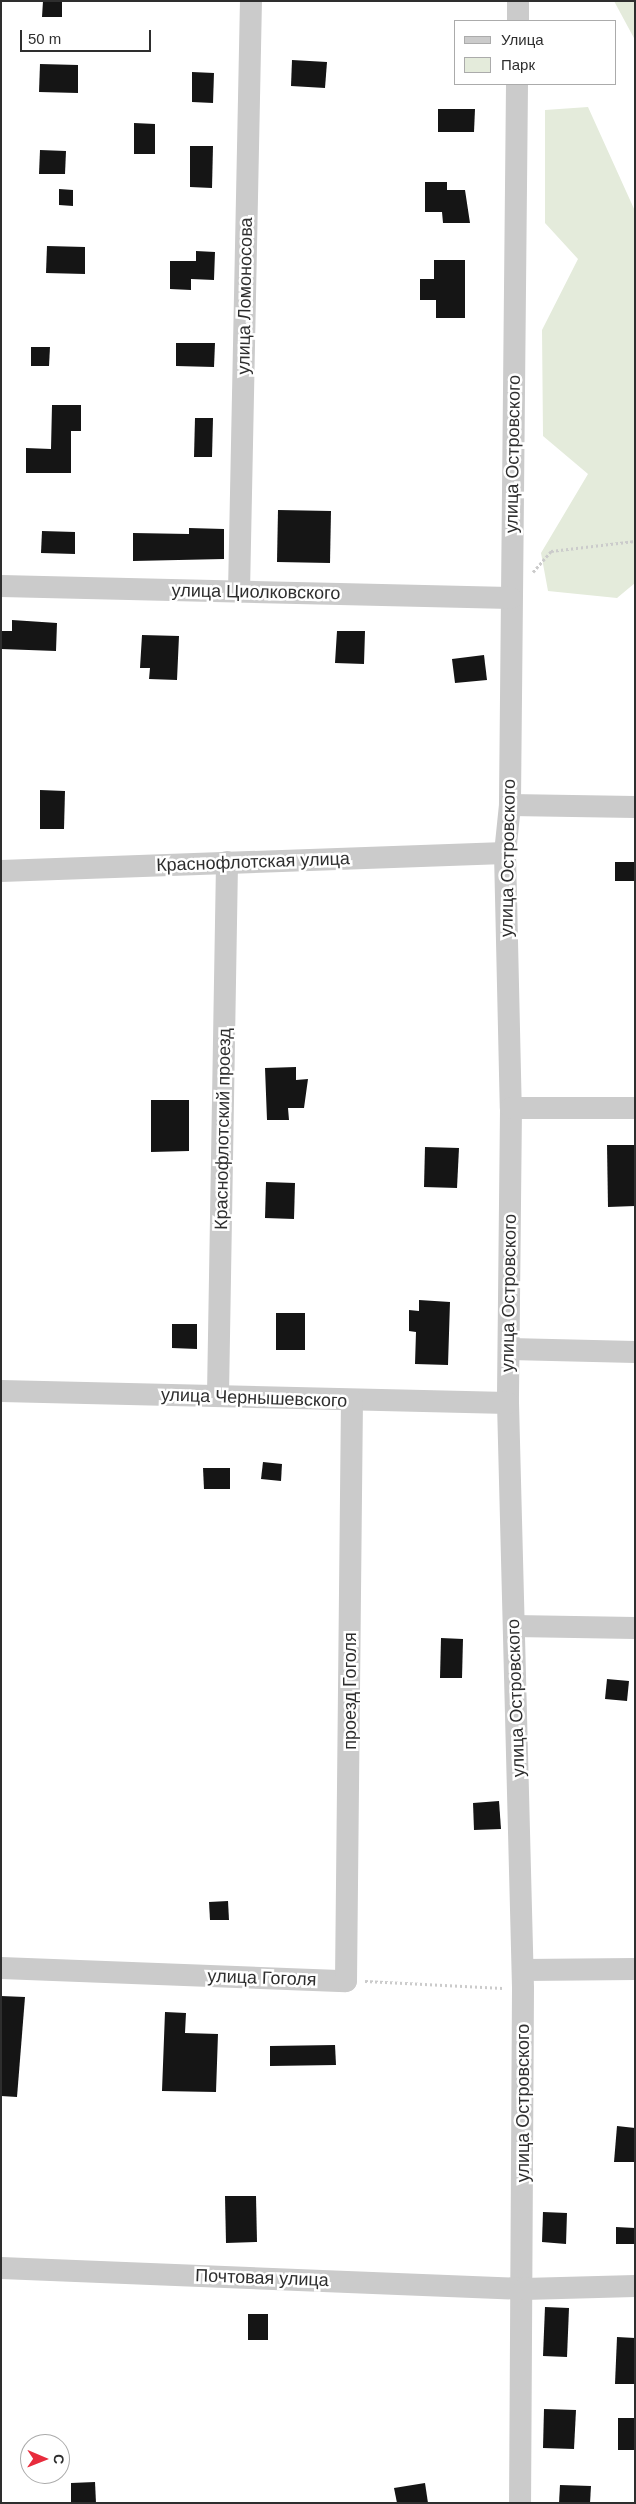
<!DOCTYPE html>
<html>
<head>
<meta charset="utf-8">
<style>
  body { margin:0 }
  #map { position:relative; width:636px; height:2504px; overflow:hidden; background:#fff; font-family:Arial,sans-serif }
  div>[style] { position:absolute }
  .green>* { inset:0; background:#e4ebdb }
  .building>* { inset:0; background:#151515 }
  .path>* { height:3px; margin-top:-1.5px; transform-origin:0; background:repeating-linear-gradient(90deg,#cbcbcb 0 2.5px,transparent 0 5px) }
  .minor>* { height:22px; margin:-11px; padding:0 11px; transform-origin:11px; border-radius:11px; background:#cbcbcb }
  span { translate:-50% -50%; white-space:nowrap; text-align:center; line-height:1.15; -webkit-text-stroke:5px #fff; paint-order:stroke }
  .street-label { font-size:18px; color:#2e2e2e }
  .frame { position:absolute; inset:0; border:2px solid #2e2e2e; pointer-events:none }
  .legend { position:absolute; left:454px; top:20px; width:162px; height:65px; box-sizing:border-box; background:#fff; border:1px solid #ababab; margin:0; padding:6px 9px; list-style:none; font-size:15px; color:#2e2e2e }
  .legend li { display:flex; align-items:center; gap:10px; height:25px }
  .legend b { width:25px; border:1px solid #ababab }
  .north { position:absolute; left:20px; top:2434px; width:50px; height:50px; box-sizing:border-box; background:#fff; border:1px solid #ababab; border-radius:50%; rotate:91deg; font-size:14px; font-weight:700; line-height:20px; text-align:center; color:#2e2e2e }
  .north::after { content:''; display:block; margin:auto; width:18px; height:22px; background:#e82c3d; clip-path:polygon(50% 0,100% 100%,50% 72%,0 100%) }
  .scale { position:absolute; left:20px; top:30px; width:131px; height:22px; box-sizing:border-box; border:2px solid #2e2e2e; border-top:0; padding-left:6px; font-size:15px; line-height:18px; white-space:nowrap; color:#2e2e2e; -webkit-text-stroke:4px #fff; paint-order:stroke }
</style>
</head>
<body>
<div id="map">
  <div class="green">
    <i style="clip-path:polygon(614px 1px,635px 1px,635px 40px)"></i>
    <i style="clip-path:polygon(588px 107px,635px 211px,635px 583px,617px 598px,548px 591px,541px 553px,588px 474px,543px 436px,542px 330px,578px 259px,545px 223px,545px 110px)"></i>
  </div>
  <div class="building">
    <i style="clip-path:polygon(43px 1px,62px 1px,62px 17px,42px 17px)"></i>
    <i style="clip-path:polygon(292px 60px,327px 62px,325px 88px,291px 86px)"></i>
    <i style="clip-path:polygon(40px 64px,78px 65px,78px 93px,39px 92px)"></i>
    <i style="clip-path:polygon(192px 72px,214px 73px,213px 103px,192px 102px)"></i>
    <i style="clip-path:polygon(438px 109px,475px 109px,474px 132px,438px 132px)"></i>
    <i style="clip-path:polygon(134px 123px,155px 124px,155px 154px,134px 154px)"></i>
    <i style="clip-path:polygon(190px 146px,213px 146px,212px 188px,190px 187px)"></i>
    <i style="clip-path:polygon(40px 150px,66px 151px,65px 174px,39px 174px)"></i>
    <i style="clip-path:polygon(425px 182px,447px 182px,447px 190px,465px 190px,470px 223px,443px 223px,442px 212px,425px 212px)"></i>
    <i style="clip-path:polygon(59px 189px,73px 190px,73px 206px,59px 205px)"></i>
    <i style="clip-path:polygon(47px 246px,85px 247px,85px 274px,46px 273px)"></i>
    <i style="clip-path:polygon(196px 251px,215px 252px,214px 280px,191px 279px,191px 290px,170px 289px,170px 261px,196px 261px)"></i>
    <i style="clip-path:polygon(434px 260px,465px 260px,465px 318px,436px 318px,436px 300px,420px 300px,420px 279px,434px 279px)"></i>
    <i style="clip-path:polygon(176px 343px,215px 343px,214px 367px,176px 366px)"></i>
    <i style="clip-path:polygon(31px 347px,50px 347px,49px 366px,31px 366px)"></i>
    <i style="clip-path:polygon(52px 405px,81px 405px,81px 431px,71px 431px,71px 473px,26px 473px,26px 448px,51px 449px)"></i>
    <i style="clip-path:polygon(195px 418px,213px 418px,212px 457px,194px 457px)"></i>
    <i style="clip-path:polygon(278px 510px,331px 511px,330px 563px,277px 562px)"></i>
    <i style="clip-path:polygon(189px 528px,224px 529px,224px 559px,133px 561px,133px 533px,189px 534px)"></i>
    <i style="clip-path:polygon(42px 531px,75px 532px,75px 554px,41px 553px)"></i>
    <i style="clip-path:polygon(12px 620px,57px 623px,56px 651px,1px 649px,1px 631px,12px 631px)"></i>
    <i style="clip-path:polygon(337px 631px,365px 631px,364px 664px,335px 663px)"></i>
    <i style="clip-path:polygon(142px 635px,179px 636px,177px 680px,149px 679px,150px 668px,140px 668px)"></i>
    <i style="clip-path:polygon(484px 655px,487px 680px,455px 683px,452px 659px)"></i>
    <i style="clip-path:polygon(40px 790px,65px 791px,64px 829px,40px 829px)"></i>
    <i style="clip-path:polygon(615px 862px,635px 862px,635px 881px,615px 881px)"></i>
    <i style="clip-path:polygon(296px 1067px,296px 1080px,308px 1079px,304px 1108px,288px 1108px,289px 1120px,267px 1120px,265px 1068px)"></i>
    <i style="clip-path:polygon(151px 1100px,189px 1100px,189px 1151px,151px 1152px)"></i>
    <i style="clip-path:polygon(607px 1145px,635px 1145px,635px 1206px,608px 1207px)"></i>
    <i style="clip-path:polygon(425px 1147px,459px 1148px,457px 1188px,424px 1187px)"></i>
    <i style="clip-path:polygon(266px 1182px,295px 1183px,294px 1219px,265px 1218px)"></i>
    <i style="clip-path:polygon(419px 1300px,450px 1302px,448px 1365px,415px 1364px,416px 1332px,409px 1331px,409px 1310px,419px 1311px)"></i>
    <i style="clip-path:polygon(276px 1313px,305px 1313px,305px 1350px,276px 1350px)"></i>
    <i style="clip-path:polygon(172px 1324px,197px 1324px,197px 1349px,172px 1348px)"></i>
    <i style="clip-path:polygon(263px 1462px,282px 1464px,281px 1481px,261px 1479px)"></i>
    <i style="clip-path:polygon(203px 1468px,230px 1468px,230px 1489px,204px 1489px)"></i>
    <i style="clip-path:polygon(441px 1638px,463px 1639px,462px 1678px,440px 1678px)"></i>
    <i style="clip-path:polygon(607px 1679px,629px 1681px,627px 1701px,605px 1699px)"></i>
    <i style="clip-path:polygon(499px 1801px,501px 1829px,474px 1830px,473px 1803px)"></i>
    <i style="clip-path:polygon(228px 1901px,229px 1920px,210px 1920px,209px 1902px)"></i>
    <i style="clip-path:polygon(1px 1996px,25px 1997px,17px 2097px,1px 2096px)"></i>
    <i style="clip-path:polygon(165px 2012px,186px 2013px,185px 2033px,218px 2034px,216px 2092px,162px 2091px)"></i>
    <i style="clip-path:polygon(335px 2045px,336px 2065px,270px 2066px,270px 2046px)"></i>
    <i style="clip-path:polygon(617px 2126px,635px 2128px,635px 2162px,614px 2162px)"></i>
    <i style="clip-path:polygon(225px 2196px,256px 2196px,257px 2242px,226px 2243px)"></i>
    <i style="clip-path:polygon(543px 2212px,567px 2213px,566px 2244px,542px 2242px)"></i>
    <i style="clip-path:polygon(616px 2227px,635px 2228px,635px 2244px,616px 2244px)"></i>
    <i style="clip-path:polygon(545px 2307px,569px 2308px,567px 2357px,543px 2356px)"></i>
    <i style="clip-path:polygon(248px 2314px,268px 2314px,268px 2340px,248px 2340px)"></i>
    <i style="clip-path:polygon(617px 2337px,635px 2338px,635px 2384px,615px 2384px)"></i>
    <i style="clip-path:polygon(544px 2409px,576px 2410px,574px 2449px,543px 2448px)"></i>
    <i style="clip-path:polygon(618px 2418px,635px 2418px,635px 2450px,618px 2450px)"></i>
    <i style="clip-path:polygon(95px 2482px,96px 2503px,71px 2503px,71px 2483px)"></i>
    <i style="clip-path:polygon(425px 2483px,428px 2503px,397px 2503px,394px 2488px)"></i>
    <i style="clip-path:polygon(560px 2485px,591px 2486px,590px 2503px,559px 2503px)"></i>
  </div>
  <div class="path">
    <i style="left:533px;top:572px;width:28px;rotate:-49deg"></i>
    <i style="left:551px;top:551px;width:85px;rotate:-6.8deg"></i>
    <i style="left:365px;top:1981px;width:138px;rotate:2.9deg"></i>
  </div>
  <div class="minor">
    <i style="left:518px;top:21px;width:20px;rotate:-90deg"></i>
    <i style="left:517px;top:84px;width:721px;rotate:90.56deg"></i>
    <i style="left:510px;top:805px;width:48px;rotate:95.9deg"></i>
    <i style="left:505px;top:853px;width:255px;rotate:88.7deg"></i>
    <i style="left:511px;top:1108px;width:295px;rotate:90.6deg"></i>
    <i style="left:508px;top:1403px;width:586px;rotate:88.53deg"></i>
    <i style="left:523px;top:1989px;width:514px;rotate:90.33deg"></i>
    <i style="left:1px;top:586px;width:510px;rotate:1.35deg"></i>
    <i style="left:239px;top:592px;width:591px;rotate:-88.84deg"></i>
    <i style="left:510px;top:805px;width:125px;rotate:0.9deg"></i>
    <i style="left:1px;top:871px;width:504px;rotate:-2.05deg"></i>
    <i style="left:511px;top:1108px;width:124px"></i>
    <i style="left:510px;top:1349px;width:125px;rotate:1.4deg"></i>
    <i style="left:1px;top:1391px;width:507px;rotate:1.36deg"></i>
    <i style="left:218px;top:1395px;width:533px;rotate:-89.03deg"></i>
    <i style="left:514px;top:1626px;width:121px;rotate:0.9deg"></i>
    <i style="left:1px;top:1968px;width:345px;rotate:2.2deg"></i>
    <i style="left:346px;top:1981px;width:580px;rotate:-89.41deg"></i>
    <i style="left:523px;top:1970px;width:112px;rotate:-0.5deg"></i>
    <i style="left:1px;top:2268px;width:523px;rotate:2.3deg"></i>
    <i style="left:524px;top:2289px;width:111px;rotate:-1.5deg"></i>
  </div>
  <div class="street-label">
    <span style="left:245px;top:296px;rotate:-89deg">улица Ломоносова</span>
    <span style="left:513px;top:454px;rotate:-89deg">улица Островского</span>
    <span style="left:256px;top:592px;rotate:1deg">улица Циолковского</span>
    <span style="left:508px;top:858px;rotate:-89deg">улица Островского</span>
    <span style="left:253px;top:862px;rotate:-2deg">Краснофлотская улица</span>
    <span style="left:223px;top:1129px;rotate:-89deg">Краснофлотский проезд</span>
    <span style="left:509px;top:1293px;rotate:-89deg">улица Островского</span>
    <span style="left:254px;top:1398px;rotate:2deg">улица Чернышевского</span>
    <span style="left:350px;top:1691px;rotate:-90deg">проезд Гоголя</span>
    <span style="left:516px;top:1698px;rotate:-92deg">улица Островского</span>
    <span style="left:262px;top:1978px;rotate:2deg">улица Гоголя</span>
    <span style="left:523px;top:2103px;rotate:-90deg">улица Островского</span>
    <span style="left:262px;top:2278px;rotate:2deg">Почтовая улица</span>
  </div>
  <div class="frame"></div>
  <ul class="legend">
  <li><b style="height:6px;background:#cbcbcb"></b>Улица</li>
  <li><b style="height:14px;background:#e4ebdb"></b>Парк</li>
  </ul>
  <div class="north">С</div>
  <div class="scale">50 m</div>
</div>
</body>
</html>
